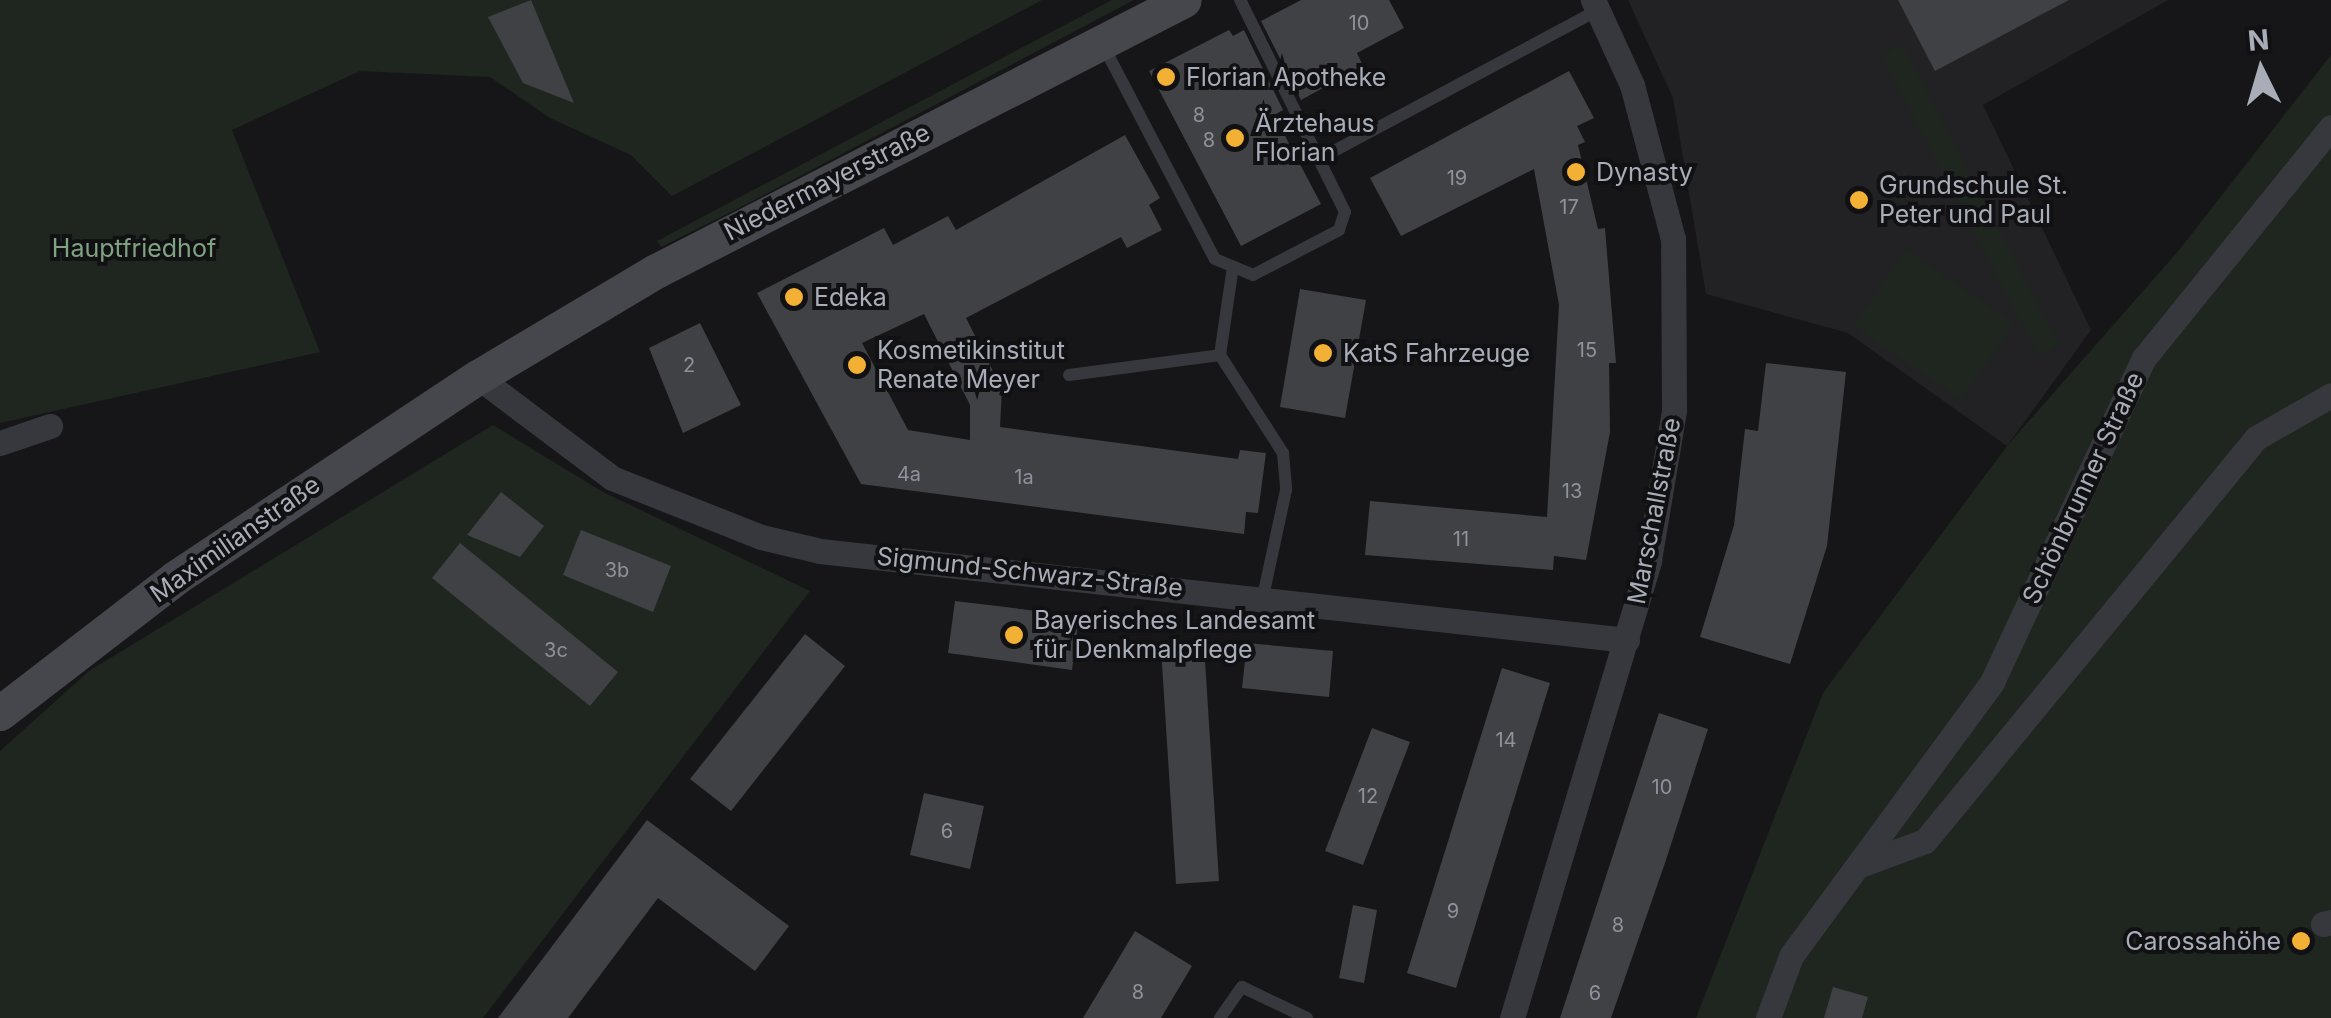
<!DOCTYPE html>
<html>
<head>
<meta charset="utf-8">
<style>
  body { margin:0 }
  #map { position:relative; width:2331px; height:1018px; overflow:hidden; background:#161618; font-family:Inter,sans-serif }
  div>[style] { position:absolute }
  .built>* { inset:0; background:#222225 }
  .green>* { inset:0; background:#1e261f }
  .building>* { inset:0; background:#404145 }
  .lane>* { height:12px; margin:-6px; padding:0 6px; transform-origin:6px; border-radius:6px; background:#37383d }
  .street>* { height:25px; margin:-12.5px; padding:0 12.5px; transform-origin:12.5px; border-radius:12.5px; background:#37383d }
  .secondary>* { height:35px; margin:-17.5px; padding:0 17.5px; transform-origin:17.5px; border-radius:17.5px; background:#45474d }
  .dots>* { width:28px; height:28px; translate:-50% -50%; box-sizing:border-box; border:5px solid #111113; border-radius:50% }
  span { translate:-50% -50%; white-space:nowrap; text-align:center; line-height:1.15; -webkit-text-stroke:8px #111113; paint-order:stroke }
  .number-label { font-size:20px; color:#8e929b }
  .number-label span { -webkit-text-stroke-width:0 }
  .poi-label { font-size:25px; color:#a8adb8 }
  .left { translate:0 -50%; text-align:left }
  .right { translate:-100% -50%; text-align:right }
  .street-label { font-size:25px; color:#a8adb8 }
  .park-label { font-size:25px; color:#7fa381 }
  .north { position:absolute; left:2211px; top:20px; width:100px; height:100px; -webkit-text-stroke:8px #111113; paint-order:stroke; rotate:355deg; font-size:28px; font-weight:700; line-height:40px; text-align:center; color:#a8adb8 }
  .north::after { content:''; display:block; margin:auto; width:35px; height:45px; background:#a8adb8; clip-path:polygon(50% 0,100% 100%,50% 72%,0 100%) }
</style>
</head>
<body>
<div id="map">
  <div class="built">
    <i style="clip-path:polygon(1628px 0,2168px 0,1983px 105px,2091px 330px,2007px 446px,1848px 333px,1706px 294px,1673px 98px)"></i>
  </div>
  <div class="green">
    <i style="clip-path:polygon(0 0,1042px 0,672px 196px,631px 155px,550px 118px,490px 77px,360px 71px,232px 130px,320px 352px,0 423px)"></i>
    <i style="clip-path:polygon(1112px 0,1134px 0,745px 205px,661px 247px,657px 241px)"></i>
    <i style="clip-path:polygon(1902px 44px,2059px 345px,2039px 356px,1881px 55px)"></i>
    <i style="clip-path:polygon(2331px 55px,2331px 1018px,1696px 1018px,1823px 693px,2007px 446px,2180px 249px)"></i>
    <i style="clip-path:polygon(1906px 249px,2014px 324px,1961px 400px,1853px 326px)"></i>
    <i style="clip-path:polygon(493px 425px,603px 492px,810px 591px,483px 1018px,0 1018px,0 751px,89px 671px)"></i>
  </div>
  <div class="building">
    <i style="clip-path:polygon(531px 0,574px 103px,523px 83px,488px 17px)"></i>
    <i style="clip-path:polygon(1301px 0,1389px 0,1404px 28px,1357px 53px,1363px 66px,1301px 100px,1261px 21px)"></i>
    <i style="clip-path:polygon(1898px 0,2069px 0,1935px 71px)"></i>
    <i style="clip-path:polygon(1229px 30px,1233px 36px,1244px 30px,1283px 110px,1274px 115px,1321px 204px,1241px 246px,1149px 71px)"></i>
    <i style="clip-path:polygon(1569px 71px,1594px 118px,1577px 126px,1585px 142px,1578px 145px,1598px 229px,1605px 228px,1616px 363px,1609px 363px,1610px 432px,1586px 560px,1554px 556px,1553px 570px,1365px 555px,1370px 501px,1547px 517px,1559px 305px,1534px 169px,1401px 236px,1370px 178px)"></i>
    <i style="clip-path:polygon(evenodd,1125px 135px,1160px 198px,1149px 205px,1162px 230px,1127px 248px,1121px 237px,966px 318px,1002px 389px,1000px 427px,1238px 459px,1240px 450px,1266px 453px,1258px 513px,1246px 512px,1244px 534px,861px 484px,757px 293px,884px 228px,893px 245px,948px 216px,956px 230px,1125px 135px,924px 314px,970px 405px,970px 440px,908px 430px,862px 343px,924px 314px)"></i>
    <i style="clip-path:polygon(1300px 289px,1366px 300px,1345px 418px,1280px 407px)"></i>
    <i style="clip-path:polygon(700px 323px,741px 405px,683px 433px,649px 348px)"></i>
    <i style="clip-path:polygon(1766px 363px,1846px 372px,1827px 546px,1790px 664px,1700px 637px,1734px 525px,1745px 429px,1758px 431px)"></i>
    <i style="clip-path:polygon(501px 492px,544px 526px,520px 557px,467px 535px)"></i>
    <i style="clip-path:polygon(581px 530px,671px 566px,653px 612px,563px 575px)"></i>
    <i style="clip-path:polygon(460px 543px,618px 672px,590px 706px,432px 578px)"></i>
    <i style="clip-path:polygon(955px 601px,1079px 616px,1072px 670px,948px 653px)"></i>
    <i style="clip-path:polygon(805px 634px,845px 666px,731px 811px,690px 779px)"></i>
    <i style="clip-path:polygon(1247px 643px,1333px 651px,1329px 697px,1242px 688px)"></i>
    <i style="clip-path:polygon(1204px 645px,1219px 881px,1176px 884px,1161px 648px)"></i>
    <i style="clip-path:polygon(1502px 668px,1550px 683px,1456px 988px,1407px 973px)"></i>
    <i style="clip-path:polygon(1659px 713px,1708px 729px,1666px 860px,1611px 1018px,1560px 1018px)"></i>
    <i style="clip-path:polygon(1372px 728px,1410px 742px,1363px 865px,1325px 851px)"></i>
    <i style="clip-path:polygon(924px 793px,984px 806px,970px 869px,910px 855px)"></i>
    <i style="clip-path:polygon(647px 820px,789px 926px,755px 971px,658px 898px,568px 1018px,498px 1018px)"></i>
    <i style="clip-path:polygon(1353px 905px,1377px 910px,1364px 983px,1339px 978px)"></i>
    <i style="clip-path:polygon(1135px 931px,1192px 966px,1161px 1018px,1083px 1018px)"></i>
    <i style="clip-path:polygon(1833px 987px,1868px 997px,1862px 1018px,1824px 1018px)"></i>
  </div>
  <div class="lane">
    <i style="left:1104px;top:47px;width:239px;rotate:62.4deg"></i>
    <i style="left:1215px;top:259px;width:41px;rotate:22.8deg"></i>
    <i style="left:1253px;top:275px;width:97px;rotate:-27.6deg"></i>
    <i style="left:1339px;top:230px;width:19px;rotate:-72deg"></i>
    <i style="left:1345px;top:212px;width:237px;rotate:-116.3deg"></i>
    <i style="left:1319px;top:159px;width:316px;rotate:-28.1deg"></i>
    <i style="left:1232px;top:273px;width:83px;rotate:98.3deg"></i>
    <i style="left:1220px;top:355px;width:117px;rotate:57.3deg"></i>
    <i style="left:1283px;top:453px;width:37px;rotate:85deg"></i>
    <i style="left:1286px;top:490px;width:108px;rotate:102.2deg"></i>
    <i style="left:1069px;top:375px;width:152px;rotate:-7.5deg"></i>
    <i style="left:1220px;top:1018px;width:38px;rotate:-55deg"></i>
    <i style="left:1242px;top:987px;width:72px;rotate:25.5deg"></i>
  </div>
  <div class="street">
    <i style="left:478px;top:377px;width:168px;rotate:37deg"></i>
    <i style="left:612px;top:478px;width:160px;rotate:21.6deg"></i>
    <i style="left:761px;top:537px;width:61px;rotate:13.3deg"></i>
    <i style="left:820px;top:551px;width:812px;rotate:6.29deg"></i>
    <i style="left:0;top:443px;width:53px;rotate:-18.8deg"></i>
    <i style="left:1860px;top:865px;width:69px;rotate:-20.3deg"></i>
    <i style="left:1925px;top:841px;width:522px;rotate:-50.6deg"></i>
    <i style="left:2256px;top:438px;width:86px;rotate:-29.8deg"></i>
    <i style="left:2323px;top:924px;width:8px;rotate:-14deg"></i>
    <i style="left:1512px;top:1018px;width:478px;rotate:-73.3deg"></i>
    <i style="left:1649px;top:560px;width:152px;rotate:-80.5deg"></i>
    <i style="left:1674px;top:410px;width:171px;rotate:-90.3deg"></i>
    <i style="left:1673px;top:239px;width:159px;rotate:-104.9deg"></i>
    <i style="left:1632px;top:85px;width:94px;rotate:-114.6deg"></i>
    <i style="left:1768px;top:1018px;width:66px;rotate:-69.6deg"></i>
    <i style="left:1791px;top:956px;width:340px;rotate:-53.7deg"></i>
    <i style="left:1992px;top:682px;width:358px;rotate:-64.9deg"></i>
    <i style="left:2144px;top:358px;width:297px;rotate:-51deg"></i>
  </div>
  <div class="secondary">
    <i style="left:0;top:713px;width:221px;rotate:-37.6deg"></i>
    <i style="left:175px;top:578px;width:364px;rotate:-33.6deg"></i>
    <i style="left:478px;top:377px;width:207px;rotate:-30.8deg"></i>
    <i style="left:656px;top:271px;width:593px;rotate:-27.17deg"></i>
  </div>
  <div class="dots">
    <i style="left:1166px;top:77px;background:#f2b134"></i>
    <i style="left:1235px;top:138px;background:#f2b134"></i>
    <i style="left:1576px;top:172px;background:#f2b134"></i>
    <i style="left:1859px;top:200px;background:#f2b134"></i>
    <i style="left:794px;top:297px;background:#f2b134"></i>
    <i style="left:1323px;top:353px;background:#f2b134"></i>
    <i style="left:857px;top:365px;background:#f2b134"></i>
    <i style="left:1014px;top:635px;background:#f2b134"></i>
    <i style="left:2301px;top:941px;background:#f2b134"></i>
  </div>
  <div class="number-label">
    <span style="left:1359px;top:23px">10</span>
    <span style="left:1199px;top:115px">8</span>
    <span style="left:1209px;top:140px">8</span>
    <span style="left:1457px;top:178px">19</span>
    <span style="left:1569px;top:207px">17</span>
    <span style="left:1587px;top:350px">15</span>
    <span style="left:689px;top:365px">2</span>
    <span style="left:909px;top:474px">4a</span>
    <span style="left:1024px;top:477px">1a</span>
    <span style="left:1572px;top:491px">13</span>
    <span style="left:1461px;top:539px">11</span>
    <span style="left:617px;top:570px">3b</span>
    <span style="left:556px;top:650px">3c</span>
    <span style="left:1506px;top:740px">14</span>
    <span style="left:1662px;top:787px">10</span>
    <span style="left:1368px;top:796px">12</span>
    <span style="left:947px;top:831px">6</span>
    <span style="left:1453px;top:911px">9</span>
    <span style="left:1618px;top:925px">8</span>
    <span style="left:1138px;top:992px">8</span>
    <span style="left:1595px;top:993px">6</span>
  </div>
  <div class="poi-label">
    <span class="left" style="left:1186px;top:77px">Florian Apotheke</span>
    <span class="left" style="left:1255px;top:138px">Ärztehaus<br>Florian</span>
    <span class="left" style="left:1596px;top:172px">Dynasty</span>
    <span class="left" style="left:1879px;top:200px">Grundschule St.<br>Peter und Paul</span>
    <span class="left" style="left:814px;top:297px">Edeka</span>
    <span class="left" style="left:877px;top:365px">Kosmetikinstitut<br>Renate Meyer</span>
    <span class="left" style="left:1343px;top:353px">KatS Fahrzeuge</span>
    <span class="left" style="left:1034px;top:635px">Bayerisches Landesamt<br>für Denkmalpflege</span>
    <span class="right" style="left:2281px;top:941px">Carossahöhe</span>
  </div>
  <div class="street-label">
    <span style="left:827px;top:182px;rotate:-27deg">Niedermayerstraße</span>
    <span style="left:2083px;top:488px;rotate:-65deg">Schönbrunner Straße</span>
    <span style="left:1654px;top:511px;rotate:-79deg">Marschallstraße</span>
    <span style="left:235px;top:539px;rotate:-35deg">Maximilianstraße</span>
    <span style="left:1030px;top:572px;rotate:6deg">Sigmund-Schwarz-Straße</span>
  </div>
  <div class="park-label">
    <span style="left:134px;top:248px">Hauptfriedhof</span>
  </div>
  <div class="north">N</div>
</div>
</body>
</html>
